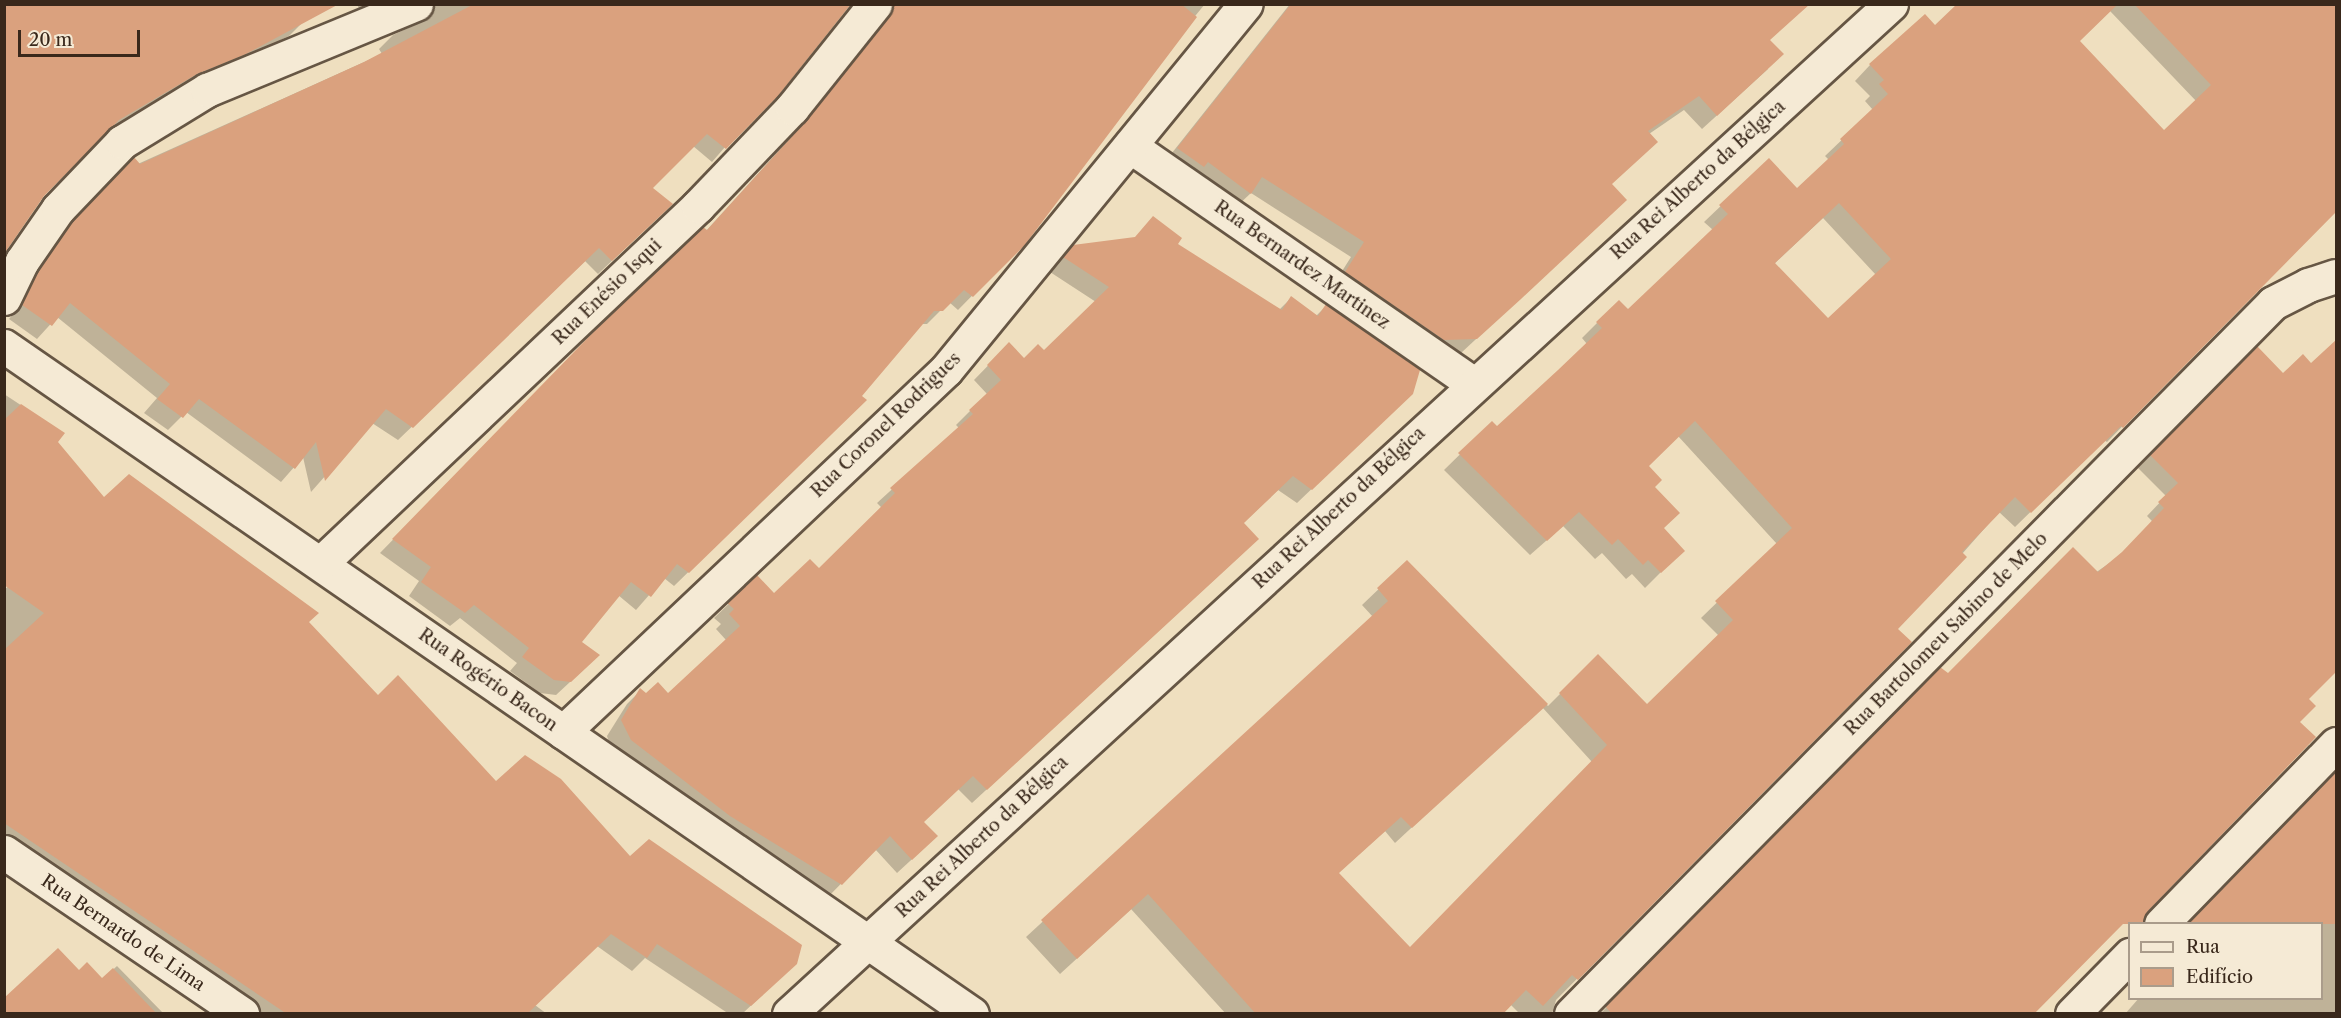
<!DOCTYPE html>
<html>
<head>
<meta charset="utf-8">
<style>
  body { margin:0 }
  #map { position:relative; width:2341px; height:1018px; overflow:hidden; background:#efdfbf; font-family:"Libre Caslon Text",serif }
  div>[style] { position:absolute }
  .shadow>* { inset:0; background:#0003 }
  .building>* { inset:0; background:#daa17e }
  .roads { filter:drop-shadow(2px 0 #665644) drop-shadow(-2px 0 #665644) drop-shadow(0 2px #665644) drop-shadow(0 -2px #665644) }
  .minor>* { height:33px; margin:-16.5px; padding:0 16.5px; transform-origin:16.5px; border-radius:16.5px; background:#f5ead5 }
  span { translate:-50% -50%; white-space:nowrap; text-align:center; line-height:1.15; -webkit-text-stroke:4.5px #f5ead5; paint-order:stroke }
  .street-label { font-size:18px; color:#39281b }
  .frame { position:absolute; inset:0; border:6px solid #39281b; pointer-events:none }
  .legend { position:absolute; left:2128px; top:922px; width:195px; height:78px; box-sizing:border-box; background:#f5ead5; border:2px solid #aa9c8b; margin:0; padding:8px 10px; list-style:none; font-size:18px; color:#39281b }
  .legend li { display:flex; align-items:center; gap:12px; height:30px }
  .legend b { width:30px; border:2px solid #aa9c8b }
  .scale { position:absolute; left:18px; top:30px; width:122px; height:27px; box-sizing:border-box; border:3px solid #39281b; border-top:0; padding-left:8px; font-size:18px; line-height:21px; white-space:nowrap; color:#39281b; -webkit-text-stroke:4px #f5ead5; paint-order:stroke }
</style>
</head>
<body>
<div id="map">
  <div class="shadow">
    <i style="clip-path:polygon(4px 4px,301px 24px,289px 36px,182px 87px,104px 134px,43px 195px,4px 254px)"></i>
    <i style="clip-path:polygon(357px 4px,383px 4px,361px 13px)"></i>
    <i style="clip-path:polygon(415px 4px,849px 4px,712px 162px,693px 146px,651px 188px,658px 217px,598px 274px,585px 261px,398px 440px,372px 423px,311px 492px,303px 457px,281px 482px,186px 412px,168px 430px,144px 413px,157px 398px,57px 317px,37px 339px,9px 319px,60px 255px,43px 260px,59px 236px,120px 172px,382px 54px,379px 49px,393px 35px,419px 23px,420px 12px)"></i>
    <i style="clip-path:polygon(874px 4px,1205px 4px,1136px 88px,1022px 245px,958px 310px,949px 302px,927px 324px,921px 324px,860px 396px,865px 400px,674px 586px,664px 578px,636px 610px,618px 595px,580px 642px,584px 669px,556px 695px,540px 693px,510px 671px,517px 663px,460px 618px,450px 626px,409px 596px,419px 581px,380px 553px,612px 315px,706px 231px,792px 136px,877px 30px,880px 12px)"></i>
    <i style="clip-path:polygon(1290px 4px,1809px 4px,1769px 40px,1768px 69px,1702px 129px,1684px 110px,1649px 134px,1611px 184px,1611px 214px,1461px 353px,1431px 353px,1332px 287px,1351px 257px,1251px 193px,1236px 207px,1164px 163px)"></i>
    <i style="clip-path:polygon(evenodd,1959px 4px,2291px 4px,2336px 208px,2107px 442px,2104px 440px,2015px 527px,1999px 512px,1896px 629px,1910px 642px,1556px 1000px,1552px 1014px,1520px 1014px,1510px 1004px,1501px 1014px,1226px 1014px,1131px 909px,1060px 974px,1026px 937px,1373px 617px,1362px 605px,1407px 562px,1548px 706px,1598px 656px,1647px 706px,1719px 636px,1701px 618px,1777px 544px,1678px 436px,1647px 466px,1667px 566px,1645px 588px,1632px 574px,1626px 579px,1602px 553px,1595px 559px,1563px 526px,1530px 555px,1444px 470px,1492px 423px,1497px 428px,1587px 344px,1582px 338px,1597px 323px,1628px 311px,1713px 230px,1704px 222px,1769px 160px,1797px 190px,1829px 160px,1825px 156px,1873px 110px,1865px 101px,1870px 96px,1855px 81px,1870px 65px,1935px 27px,1959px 4px,2110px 11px,2197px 102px,2164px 133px,2078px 42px,2110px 11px,1959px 4px,1823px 218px,1876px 275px,1828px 320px,1774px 264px,1823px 218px,1959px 4px,1542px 707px,1592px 762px,1410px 949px,1337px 874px,1385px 831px,1395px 843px,1542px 707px)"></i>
    <i style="clip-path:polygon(1176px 244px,1279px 310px,1291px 298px,1316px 316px,1326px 306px,1412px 393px,1297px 503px,1278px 490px,1242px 524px,1243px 553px,972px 803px,958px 789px,923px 822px,922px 850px,897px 873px,875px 849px,827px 898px,610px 746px,607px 736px,627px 704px,641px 690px,646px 695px,668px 695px,726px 640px,716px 629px,721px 624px,714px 618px,757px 577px,774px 595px,819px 570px,882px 508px,877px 503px,959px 428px,956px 425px,987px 394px,974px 380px,1009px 344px,1024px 360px,1043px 352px,1096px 302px,1050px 272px,1074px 246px)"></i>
    <i style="clip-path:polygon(2257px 348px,2307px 699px,2130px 914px,2032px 1014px,1600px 1014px,1940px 669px,1948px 675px,2121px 555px,2153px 522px,2147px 516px,2166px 496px,2138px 468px)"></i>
    <i style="clip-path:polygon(4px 394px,63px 433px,56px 442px,104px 499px,308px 622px,378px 697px,496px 783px,630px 858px,781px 977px,742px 1014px,729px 1014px,645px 958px,632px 971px,597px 946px,535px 1005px,547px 1014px,255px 1014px,4px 853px,4px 590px,19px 577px,4px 563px)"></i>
    <i style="clip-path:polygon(2336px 772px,2336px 1014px,2125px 1014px,2139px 998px,2322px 998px,2322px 924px)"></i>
    <i style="clip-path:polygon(117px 966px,164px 1014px,4px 1014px,79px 972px,102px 980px)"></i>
  </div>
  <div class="building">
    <i style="clip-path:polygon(4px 4px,339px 4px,244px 55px,197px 74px,119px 120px,44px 196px,4px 254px)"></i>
    <i style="clip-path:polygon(474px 4px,851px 4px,778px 96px,726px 149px,707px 134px,653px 188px,673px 204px,612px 261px,599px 248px,413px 428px,386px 409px,325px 481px,316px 442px,295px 469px,199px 399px,183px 418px,157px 399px,170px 384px,70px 303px,52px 326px,22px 305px,38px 270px,73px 221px,134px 157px,140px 164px,364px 62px)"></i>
    <i style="clip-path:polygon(893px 4px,1181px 4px,1197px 17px,1024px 246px,973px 297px,964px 290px,943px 311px,934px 311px,862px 396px,867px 400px,689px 573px,677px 564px,651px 597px,631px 582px,582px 642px,600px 655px,571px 682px,554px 680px,522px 657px,529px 648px,474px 605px,465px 613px,421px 582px,431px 567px,392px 539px,611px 314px,703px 227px,707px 230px,807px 120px,890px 16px)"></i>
    <i style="clip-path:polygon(1291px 4px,1810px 4px,1770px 40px,1784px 54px,1717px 116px,1699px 96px,1648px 131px,1658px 142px,1612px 184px,1627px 200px,1521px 299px,1477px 339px,1444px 340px,1345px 272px,1364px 242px,1262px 177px,1251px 194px,1208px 162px,1204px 167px,1177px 148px)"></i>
    <i style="clip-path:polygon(evenodd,1957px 4px,2118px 4px,2080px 41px,2164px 130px,2211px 85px,2134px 4px,2337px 4px,2337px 211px,2123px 428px,2121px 426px,2031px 513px,2015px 497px,1962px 552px,1967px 557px,1898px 629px,1912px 642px,1578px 980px,1572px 975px,1543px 1006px,1526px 990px,1503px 1014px,1256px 1014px,1148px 894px,1077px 959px,1041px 920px,1388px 601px,1377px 588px,1407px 560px,1548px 704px,1412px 828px,1401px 817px,1339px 873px,1410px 947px,1607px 745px,1559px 693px,1598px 654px,1647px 704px,1733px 620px,1715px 601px,1792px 528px,1695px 421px,1649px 466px,1662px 480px,1655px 487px,1680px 513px,1664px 528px,1685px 551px,1661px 573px,1648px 560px,1643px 565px,1618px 539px,1612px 545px,1579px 512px,1547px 541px,1458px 453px,1492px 421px,1497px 426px,1558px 370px,1602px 328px,1596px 322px,1619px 300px,1628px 309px,1728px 214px,1719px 205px,1769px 158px,1797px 188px,1844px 144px,1840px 139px,1888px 94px,1879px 84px,1884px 80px,1869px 64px,1925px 14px,1935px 25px,1957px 4px,1839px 203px,1891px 259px,1828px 318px,1775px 263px,1839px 203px)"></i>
    <i style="clip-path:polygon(1153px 216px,1182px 238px,1178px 244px,1282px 310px,1291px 296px,1318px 316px,1326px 304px,1420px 370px,1413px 394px,1312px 490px,1293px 476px,1244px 523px,1259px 539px,987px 790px,973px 776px,924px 822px,938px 836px,912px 860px,890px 836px,842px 885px,730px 816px,631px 740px,621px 720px,640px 688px,646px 693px,658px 682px,668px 693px,740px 626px,729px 614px,734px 609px,727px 603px,757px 575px,774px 593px,810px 559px,819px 568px,895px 493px,890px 488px,973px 414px,969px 410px,1001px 380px,987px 365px,1009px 342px,1024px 358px,1038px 344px,1044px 350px,1109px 287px,1063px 257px,1073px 245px,1135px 237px)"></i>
    <i style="clip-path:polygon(2337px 339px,2337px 671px,2309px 699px,2316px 706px,2300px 722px,2316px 737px,2148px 911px,2143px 924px,2123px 924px,2034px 1014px,1612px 1014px,1605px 1006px,1940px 667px,1948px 673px,2073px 547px,2098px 572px,2122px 552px,2164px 508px,2158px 502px,2178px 483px,2150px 455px,2257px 346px,2283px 373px,2303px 354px,2311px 363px)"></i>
    <i style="clip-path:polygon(21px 404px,65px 433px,58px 442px,104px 497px,129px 474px,319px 613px,309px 622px,378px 695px,398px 675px,496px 781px,525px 755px,561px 779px,630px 856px,649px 839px,802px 945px,797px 964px,751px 1006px,657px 944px,647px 958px,611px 934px,527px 1014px,287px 1014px,4px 823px,4px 650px,44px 613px,4px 585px,4px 420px)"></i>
    <i style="clip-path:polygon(2337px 770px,2337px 924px,2188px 924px)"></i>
    <i style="clip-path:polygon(58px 948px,79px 970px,87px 962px,102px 978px,113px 968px,157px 1014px,4px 1014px,4px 998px)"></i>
  </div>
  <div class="roads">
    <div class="minor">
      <i style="left:1130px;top:146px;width:418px;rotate:34.7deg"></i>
      <i style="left:4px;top:298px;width:41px;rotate:-64.1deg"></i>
      <i style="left:22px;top:261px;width:63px;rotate:-55.3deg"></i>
      <i style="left:58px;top:209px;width:93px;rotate:-46.3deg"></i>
      <i style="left:122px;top:142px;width:100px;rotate:-31.5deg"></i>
      <i style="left:207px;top:90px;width:226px;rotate:-22.4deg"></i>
      <i style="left:4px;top:346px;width:1176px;rotate:34.61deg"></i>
      <i style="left:322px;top:562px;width:518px;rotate:-43.43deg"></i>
      <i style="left:698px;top:206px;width:136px;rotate:-46.2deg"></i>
      <i style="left:792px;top:108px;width:133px;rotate:-51.4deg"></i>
      <i style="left:563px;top:732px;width:527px;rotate:-43.39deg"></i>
      <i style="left:946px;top:370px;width:473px;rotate:-50.7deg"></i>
      <i style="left:4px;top:852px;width:288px;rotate:34.2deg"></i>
      <i style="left:2161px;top:924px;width:251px;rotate:-45.8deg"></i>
      <i style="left:789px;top:1014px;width:1495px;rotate:-42.51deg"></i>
      <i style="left:1571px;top:1014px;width:999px;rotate:-45.36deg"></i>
      <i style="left:2273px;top:303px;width:39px;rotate:-27deg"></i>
      <i style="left:2308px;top:285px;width:29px;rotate:-18deg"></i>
      <i style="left:2072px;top:1014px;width:83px;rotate:-45.5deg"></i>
    </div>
  </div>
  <div class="street-label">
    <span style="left:1698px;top:180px;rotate:-42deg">Rua Rei Alberto da Bélgica</span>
    <span style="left:1302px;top:265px;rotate:35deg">Rua Bernardez Martinez</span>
    <span style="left:607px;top:292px;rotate:-44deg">Rua Enésio Isqui</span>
    <span style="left:886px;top:425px;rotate:-44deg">Rua Coronel Rodrigues</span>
    <span style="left:1339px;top:508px;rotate:-43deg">Rua Rei Alberto da Bélgica</span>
    <span style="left:1946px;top:634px;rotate:-45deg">Rua Bartolomeu Sabino de Melo</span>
    <span style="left:488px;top:680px;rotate:35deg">Rua Rogério Bacon</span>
    <span style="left:982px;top:837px;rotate:-43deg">Rua Rei Alberto da Bélgica</span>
    <span style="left:123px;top:933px;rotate:34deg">Rua Bernardo de Lima</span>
  </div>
  <div class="frame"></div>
  <ul class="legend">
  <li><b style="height:8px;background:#f5ead5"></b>Rua</li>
  <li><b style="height:16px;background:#daa17e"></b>Edifício</li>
  </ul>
  <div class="scale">20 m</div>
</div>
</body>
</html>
